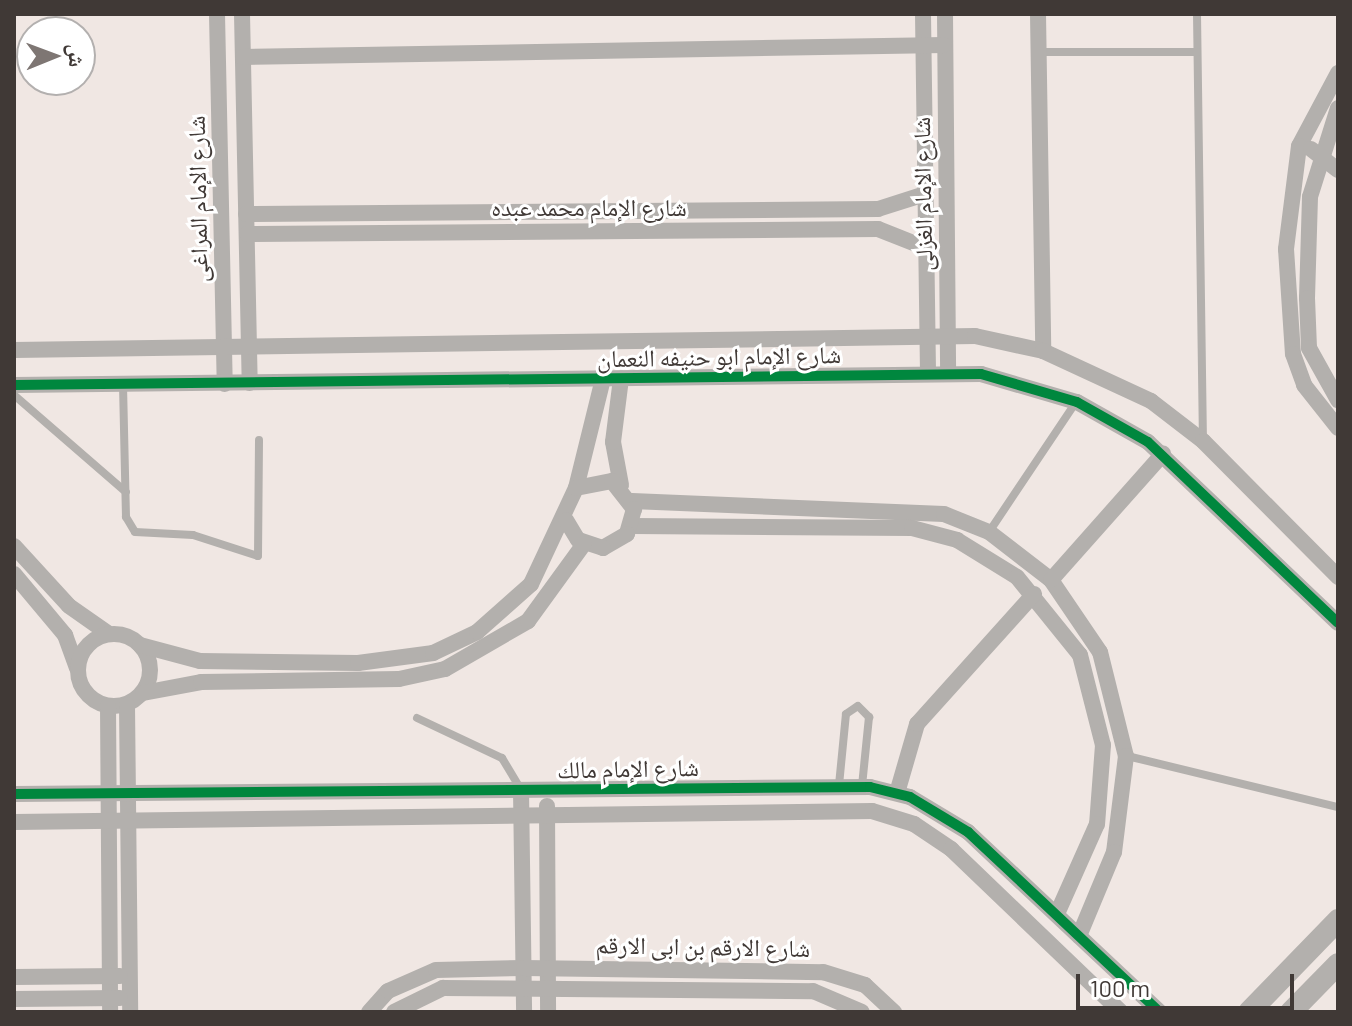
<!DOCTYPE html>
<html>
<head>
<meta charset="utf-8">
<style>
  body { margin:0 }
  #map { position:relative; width:1352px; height:1026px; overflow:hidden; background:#f0e7e3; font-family:Barlow,"Noto Naskh Arabic",sans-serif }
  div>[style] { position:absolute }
  .service>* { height:8px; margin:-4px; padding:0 4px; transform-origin:4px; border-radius:4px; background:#b3b0ad }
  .minor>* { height:16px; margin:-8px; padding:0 8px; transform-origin:8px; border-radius:8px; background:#b3b0ad }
  .minor>.ring { margin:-8px; padding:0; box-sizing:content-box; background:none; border:16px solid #b3b0ad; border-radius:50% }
  .tertiary>* { height:22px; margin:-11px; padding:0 11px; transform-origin:11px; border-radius:11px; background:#b3b0ad }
  .cycleway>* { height:10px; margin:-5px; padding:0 5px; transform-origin:5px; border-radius:5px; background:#00873e }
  span { translate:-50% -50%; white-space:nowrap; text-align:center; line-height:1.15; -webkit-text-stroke:6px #fff; paint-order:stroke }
  .street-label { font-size:24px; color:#403936 }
  .frame { position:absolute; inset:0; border:16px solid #403936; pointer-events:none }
  .north { position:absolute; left:16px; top:16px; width:80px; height:80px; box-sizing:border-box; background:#fff; border:2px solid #b3b0af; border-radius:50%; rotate:89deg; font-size:22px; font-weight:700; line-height:32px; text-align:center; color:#403936 }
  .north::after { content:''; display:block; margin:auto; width:28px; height:36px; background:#7e7673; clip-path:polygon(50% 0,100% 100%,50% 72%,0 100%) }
  .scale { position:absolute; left:1076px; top:974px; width:218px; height:36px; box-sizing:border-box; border:4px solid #403936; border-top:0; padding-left:10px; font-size:24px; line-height:28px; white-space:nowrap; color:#403936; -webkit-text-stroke:6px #fff; paint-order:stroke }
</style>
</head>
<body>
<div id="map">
  <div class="service">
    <i style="left:1197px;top:14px;width:427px;rotate:89.2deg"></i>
    <i style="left:1038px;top:52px;width:159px"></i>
    <i style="left:123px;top:385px;width:132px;rotate:88.7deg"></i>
    <i style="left:126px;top:517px;width:17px;rotate:59deg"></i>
    <i style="left:135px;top:532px;width:58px;rotate:3deg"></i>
    <i style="left:193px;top:535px;width:68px;rotate:17.9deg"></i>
    <i style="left:258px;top:556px;width:116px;rotate:-89.5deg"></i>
    <i style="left:14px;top:395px;width:148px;rotate:40.9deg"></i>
    <i style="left:989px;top:532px;width:156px;rotate:-56.2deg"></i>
    <i style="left:417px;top:718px;width:94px;rotate:25.2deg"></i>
    <i style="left:502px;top:758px;width:37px;rotate:59deg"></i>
    <i style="left:1127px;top:756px;width:217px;rotate:13.6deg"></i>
    <i style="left:839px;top:785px;width:71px;rotate:-84.4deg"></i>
    <i style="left:846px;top:714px;width:14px;rotate:-34deg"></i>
    <i style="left:858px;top:706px;width:16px;rotate:45deg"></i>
    <i style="left:869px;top:717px;width:69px;rotate:95.8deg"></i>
  </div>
  <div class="minor">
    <i style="left:217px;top:14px;width:370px;rotate:88.8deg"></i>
    <i style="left:242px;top:14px;width:369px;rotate:88.8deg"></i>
    <i style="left:923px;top:14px;width:358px;rotate:89.2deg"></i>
    <i style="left:945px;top:14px;width:358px;rotate:89.5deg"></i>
    <i style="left:1038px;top:14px;width:337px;rotate:89.1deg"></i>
    <i style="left:243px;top:57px;width:701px;rotate:-0.98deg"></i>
    <i style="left:1338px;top:73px;width:83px;rotate:118.1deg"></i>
    <i style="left:1299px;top:146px;width:104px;rotate:97.2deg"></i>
    <i style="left:1286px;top:249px;width:105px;rotate:86.2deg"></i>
    <i style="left:1293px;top:354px;width:33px;rotate:70deg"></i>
    <i style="left:1304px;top:385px;width:55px;rotate:51.7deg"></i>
    <i style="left:1338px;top:108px;width:93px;rotate:107.5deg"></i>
    <i style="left:1310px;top:197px;width:101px;rotate:91.7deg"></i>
    <i style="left:1307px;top:298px;width:50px;rotate:87.7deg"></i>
    <i style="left:1309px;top:348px;width:60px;rotate:60.9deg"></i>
    <i style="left:1311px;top:149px;width:34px;rotate:38deg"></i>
    <i style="left:246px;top:214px;width:632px;rotate:-0.45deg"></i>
    <i style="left:878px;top:209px;width:49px;rotate:-17.7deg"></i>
    <i style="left:247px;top:234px;width:631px;rotate:-0.45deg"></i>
    <i style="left:878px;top:229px;width:52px;rotate:21.6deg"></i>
    <i style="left:14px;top:350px;width:961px;rotate:-0.83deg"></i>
    <i style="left:975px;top:336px;width:70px;rotate:12.4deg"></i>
    <i style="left:1043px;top:351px;width:119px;rotate:24.8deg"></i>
    <i style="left:1151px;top:401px;width:66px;rotate:37.6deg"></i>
    <i style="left:1203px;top:441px;width:192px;rotate:45.2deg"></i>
    <i style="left:14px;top:385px;width:967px;rotate:-0.65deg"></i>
    <i style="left:981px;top:374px;width:100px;rotate:16.3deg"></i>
    <i style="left:1077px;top:402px;width:81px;rotate:29.4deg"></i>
    <i style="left:1148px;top:442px;width:262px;rotate:43.6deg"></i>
    <i style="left:621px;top:485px;width:44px;rotate:-100.5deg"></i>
    <i style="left:613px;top:442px;width:64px;rotate:-82.8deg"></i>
    <i style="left:576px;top:488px;width:112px;rotate:-76.1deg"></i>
    <i style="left:632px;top:501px;width:312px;rotate:2.4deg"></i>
    <i style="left:944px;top:514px;width:48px;rotate:21.8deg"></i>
    <i style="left:989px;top:532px;width:78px;rotate:37.7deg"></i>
    <i style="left:1051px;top:580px;width:87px;rotate:55.8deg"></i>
    <i style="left:1100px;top:652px;width:107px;rotate:76deg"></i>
    <i style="left:1126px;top:756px;width:97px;rotate:97.1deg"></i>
    <i style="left:1114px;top:852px;width:91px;rotate:112.6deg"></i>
    <i style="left:632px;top:526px;width:280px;rotate:0.4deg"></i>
    <i style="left:912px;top:528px;width:47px;rotate:14.9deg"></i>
    <i style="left:957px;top:540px;width:70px;rotate:31.7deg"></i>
    <i style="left:1017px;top:577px;width:100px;rotate:51.1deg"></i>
    <i style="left:1080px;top:655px;width:93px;rotate:75.7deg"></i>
    <i style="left:1103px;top:745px;width:79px;rotate:94.3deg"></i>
    <i style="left:1097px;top:824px;width:98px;rotate:114deg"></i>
    <i style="left:14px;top:546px;width:81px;rotate:47.5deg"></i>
    <i style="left:69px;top:606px;width:49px;rotate:35deg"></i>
    <i style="left:14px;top:574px;width:80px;rotate:50.1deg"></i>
    <i style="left:65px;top:635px;width:35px;rotate:70deg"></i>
    <i style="left:1051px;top:580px;width:169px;rotate:-48.4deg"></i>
    <i class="ring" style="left:78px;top:634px;width:56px;height:56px"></i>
    <i style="left:140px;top:645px;width:62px;rotate:14.9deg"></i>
    <i style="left:200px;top:661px;width:158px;rotate:0.7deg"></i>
    <i style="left:358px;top:663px;width:76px;rotate:-7.6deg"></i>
    <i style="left:433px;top:653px;width:49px;rotate:-25.5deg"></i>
    <i style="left:477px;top:632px;width:72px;rotate:-41.6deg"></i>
    <i style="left:531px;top:584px;width:106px;rotate:-64.9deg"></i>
    <i style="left:576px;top:488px;width:37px;rotate:-11deg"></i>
    <i style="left:612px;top:481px;width:36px;rotate:52deg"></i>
    <i style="left:634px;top:509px;width:26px;rotate:106deg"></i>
    <i style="left:627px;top:534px;width:28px;rotate:150deg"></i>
    <i style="left:603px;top:548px;width:26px;rotate:-162deg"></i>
    <i style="left:578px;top:540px;width:23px;rotate:-121deg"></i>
    <i style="left:143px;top:693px;width:59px;rotate:-10.7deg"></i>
    <i style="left:201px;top:682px;width:198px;rotate:-0.9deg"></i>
    <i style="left:399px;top:679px;width:47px;rotate:-12.3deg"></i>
    <i style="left:445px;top:669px;width:96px;rotate:-30deg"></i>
    <i style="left:528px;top:621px;width:95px;rotate:-54deg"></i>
    <i style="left:127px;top:705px;width:307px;rotate:89.4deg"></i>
    <i style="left:108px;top:706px;width:306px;rotate:89.6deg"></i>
    <i style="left:521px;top:790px;width:222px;rotate:89.2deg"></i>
    <i style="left:897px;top:793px;width:72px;rotate:-73.8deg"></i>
    <i style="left:917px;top:724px;width:175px;rotate:-48deg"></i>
    <i style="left:14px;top:794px;width:856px;rotate:-0.47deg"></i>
    <i style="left:870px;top:787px;width:41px;rotate:14deg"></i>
    <i style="left:910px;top:797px;width:68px;rotate:31.1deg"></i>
    <i style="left:968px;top:832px;width:263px;rotate:43.2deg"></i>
    <i style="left:547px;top:806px;width:206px;rotate:89.7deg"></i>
    <i style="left:14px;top:822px;width:858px;rotate:-0.73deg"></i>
    <i style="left:872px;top:811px;width:44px;rotate:17.2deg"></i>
    <i style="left:914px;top:824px;width:45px;rotate:34deg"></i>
    <i style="left:951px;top:849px;width:236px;rotate:43.8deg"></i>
    <i style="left:14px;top:977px;width:106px;rotate:-0.5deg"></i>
    <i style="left:14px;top:999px;width:106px;rotate:-0.5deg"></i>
    <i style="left:369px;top:1012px;width:28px;rotate:-48deg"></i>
    <i style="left:388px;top:991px;width:52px;rotate:-23.6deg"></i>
    <i style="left:436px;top:970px;width:88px;rotate:-1.3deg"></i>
    <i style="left:524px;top:968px;width:299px;rotate:0.8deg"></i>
    <i style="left:823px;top:972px;width:44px;rotate:17.2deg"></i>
    <i style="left:865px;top:985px;width:40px;rotate:43deg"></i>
    <i style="left:394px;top:1012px;width:55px;rotate:-26.1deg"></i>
    <i style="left:443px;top:988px;width:370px;rotate:0.5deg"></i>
    <i style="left:813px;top:991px;width:53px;rotate:23.2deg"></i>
  </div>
  <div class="tertiary">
    <i style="left:1249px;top:1012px;width:128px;rotate:-45.9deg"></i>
    <i style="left:1291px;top:1012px;width:67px;rotate:-45.6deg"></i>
  </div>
  <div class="cycleway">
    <i style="left:14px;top:385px;width:967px;rotate:-0.65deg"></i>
    <i style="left:981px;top:374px;width:100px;rotate:16.3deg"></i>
    <i style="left:1077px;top:402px;width:81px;rotate:29.4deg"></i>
    <i style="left:1148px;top:442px;width:262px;rotate:43.6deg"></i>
    <i style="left:14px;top:794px;width:856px;rotate:-0.47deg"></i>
    <i style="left:870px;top:787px;width:41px;rotate:14deg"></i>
    <i style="left:910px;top:797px;width:68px;rotate:31.1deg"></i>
    <i style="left:968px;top:832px;width:263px;rotate:43.2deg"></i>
  </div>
  <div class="street-label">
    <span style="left:922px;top:194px;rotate:-91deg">شارع الإمام الغزلى</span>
    <span style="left:197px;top:199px;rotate:-91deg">شارع الإمام المراغى</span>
    <span style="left:589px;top:207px">شارع الإمام محمد عبده</span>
    <span style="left:719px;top:356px;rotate:-1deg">شارع الإمام ابو حنيفه النعمان</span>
    <span style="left:628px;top:768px;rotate:-1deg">شارع الإمام مالك</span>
    <span style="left:703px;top:946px;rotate:1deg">شارع الارقم بن ابى الارقم</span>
  </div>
  <div class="frame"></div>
  <div class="north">ش</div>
  <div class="scale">100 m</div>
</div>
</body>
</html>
